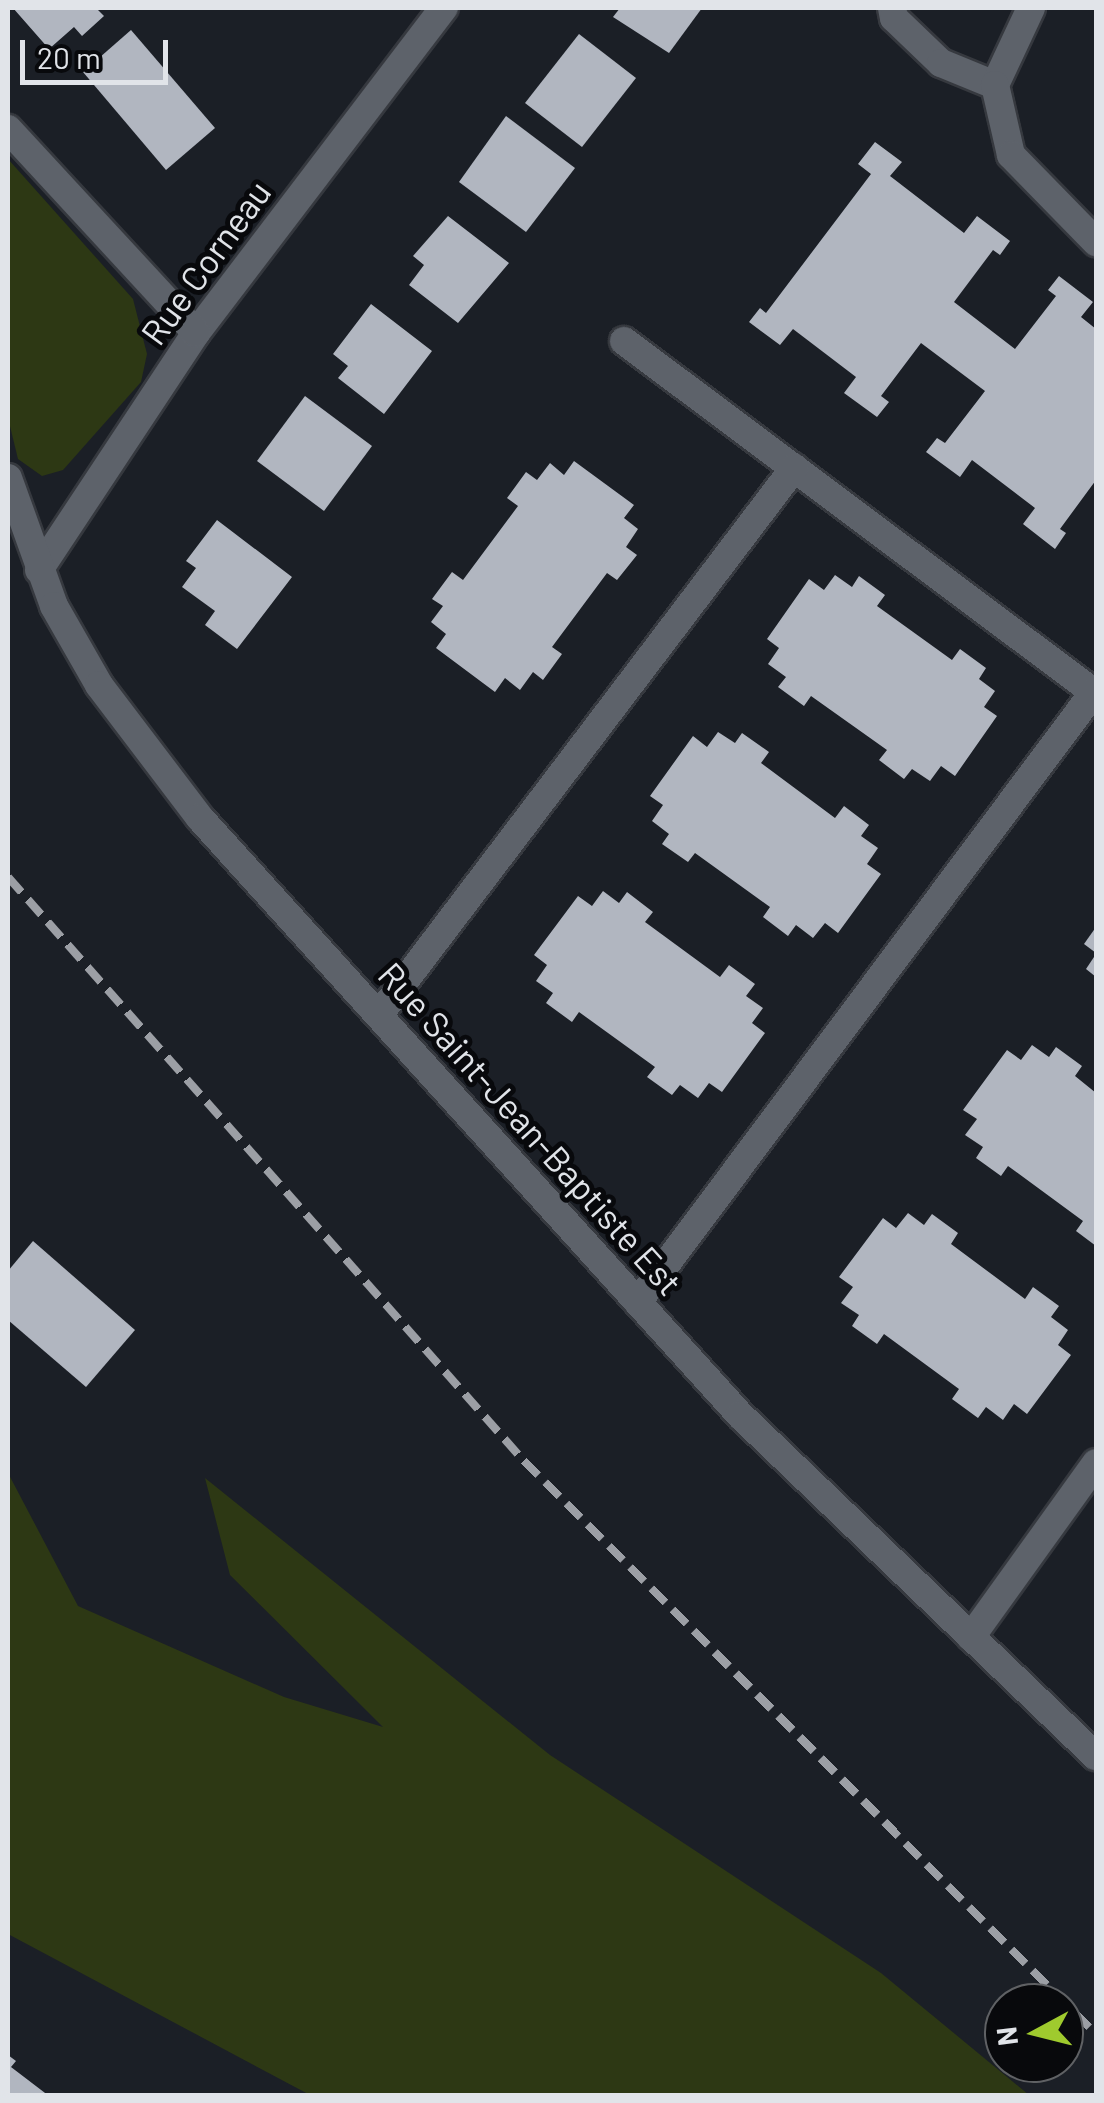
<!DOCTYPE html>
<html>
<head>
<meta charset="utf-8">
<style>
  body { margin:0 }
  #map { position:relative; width:1104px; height:2103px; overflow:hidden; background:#1b1f26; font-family:Barlow,sans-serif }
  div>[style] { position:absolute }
  .green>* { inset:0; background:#2d3814 }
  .building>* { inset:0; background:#b1b6c0 }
  .roads { filter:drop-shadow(2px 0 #36393f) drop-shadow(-2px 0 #36393f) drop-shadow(0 2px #36393f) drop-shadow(0 -2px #36393f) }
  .service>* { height:28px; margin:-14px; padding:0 14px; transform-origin:14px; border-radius:14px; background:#5d626a }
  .minor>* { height:28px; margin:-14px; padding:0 14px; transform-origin:14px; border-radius:14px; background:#5d626a }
  .tertiary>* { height:28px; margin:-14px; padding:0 14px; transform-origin:14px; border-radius:14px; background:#5d626a }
  .rail>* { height:8px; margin-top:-4px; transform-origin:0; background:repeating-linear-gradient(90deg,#9c9fa5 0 20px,transparent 0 30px) }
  span { translate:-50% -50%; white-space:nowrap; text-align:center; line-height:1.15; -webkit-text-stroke:10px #08090c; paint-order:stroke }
  .street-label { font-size:35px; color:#e1e4e9 }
  .frame { position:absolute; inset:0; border:10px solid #e1e4e9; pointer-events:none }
  .north { position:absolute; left:984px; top:1983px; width:100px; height:100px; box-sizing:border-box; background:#08090c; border:2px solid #5f6164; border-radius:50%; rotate:263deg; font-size:28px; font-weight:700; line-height:40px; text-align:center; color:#e1e4e9 }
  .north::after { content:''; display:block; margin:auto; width:35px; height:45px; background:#9fca2e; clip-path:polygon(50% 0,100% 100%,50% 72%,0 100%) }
  .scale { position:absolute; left:20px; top:40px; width:148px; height:45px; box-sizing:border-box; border:5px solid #e1e4e9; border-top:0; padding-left:12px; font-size:30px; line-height:35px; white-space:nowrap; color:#e1e4e9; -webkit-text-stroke:8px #08090c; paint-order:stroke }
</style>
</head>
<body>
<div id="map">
  <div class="green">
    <i style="clip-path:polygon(8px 159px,133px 299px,147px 354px,141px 382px,63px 470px,42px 476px,18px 459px,8px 418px)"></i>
    <i style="clip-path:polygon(8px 1473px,78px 1606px,284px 1697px,383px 1727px,230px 1575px,205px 1478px,550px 1755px,881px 1973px,1029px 2095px,310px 2095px,8px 1934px)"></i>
  </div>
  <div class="building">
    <i style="clip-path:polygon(13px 8px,96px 8px,104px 16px,82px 36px,74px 27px,49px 49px)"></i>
    <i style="clip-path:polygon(620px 8px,702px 8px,669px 53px,613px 17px)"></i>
    <i style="clip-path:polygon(131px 30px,215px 128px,166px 170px,83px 72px)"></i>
    <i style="clip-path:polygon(579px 34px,636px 78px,582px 147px,525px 103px)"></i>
    <i style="clip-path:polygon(506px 116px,575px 168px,526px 232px,459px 182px)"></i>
    <i style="clip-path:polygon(875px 142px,902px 162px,890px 176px,964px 233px,977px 216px,1010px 241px,1000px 255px,993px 250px,954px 302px,1015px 349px,1056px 296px,1048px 290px,1059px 276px,1093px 302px,1081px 317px,1096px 329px,1096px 480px,1060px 529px,1066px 533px,1055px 549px,1023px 524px,1035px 508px,972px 460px,960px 477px,926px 452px,937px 438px,945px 443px,985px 391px,921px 343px,881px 396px,889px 402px,877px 417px,844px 393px,856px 377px,793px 329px,780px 345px,749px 322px,760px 308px,766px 313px,871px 174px,858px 164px)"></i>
    <i style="clip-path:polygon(448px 216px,509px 263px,458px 323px,409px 285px,424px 265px,413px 256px)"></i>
    <i style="clip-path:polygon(371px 304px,432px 351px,384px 414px,338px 378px,348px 366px,333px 354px)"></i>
    <i style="clip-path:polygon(305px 396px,372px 446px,324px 511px,257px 461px)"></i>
    <i style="clip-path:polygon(574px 461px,634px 505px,624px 518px,638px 529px,626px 547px,637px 555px,617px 580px,607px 573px,552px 647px,562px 654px,543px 680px,533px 672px,520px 690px,505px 678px,495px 692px,436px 648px,446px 634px,431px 622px,443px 606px,432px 599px,452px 572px,463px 580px,518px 506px,507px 498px,526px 472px,537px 480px,550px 463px,564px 475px)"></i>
    <i style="clip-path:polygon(217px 520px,292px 577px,237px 649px,205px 625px,215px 611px,182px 587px,196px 568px,186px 561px)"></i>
    <i style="clip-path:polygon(835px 575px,852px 587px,859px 576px,885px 595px,877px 606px,952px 660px,960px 649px,986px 668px,979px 679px,995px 691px,984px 707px,997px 716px,955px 776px,941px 766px,930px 781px,912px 769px,904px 779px,879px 760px,887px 750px,811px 696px,804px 706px,778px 687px,786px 677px,768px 664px,779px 648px,767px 639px,809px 579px,824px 590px)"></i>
    <i style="clip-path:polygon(718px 732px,735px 743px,742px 733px,769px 752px,761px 763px,835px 818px,844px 806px,869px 825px,861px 836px,878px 848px,867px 864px,881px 874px,838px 933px,825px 923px,813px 938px,796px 925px,788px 936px,763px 917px,770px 907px,695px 853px,688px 862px,662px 844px,669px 834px,652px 821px,663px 805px,650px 796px,693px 736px,707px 747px)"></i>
    <i style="clip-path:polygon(603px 891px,619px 903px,627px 892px,653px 912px,645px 922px,720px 977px,729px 965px,755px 984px,746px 996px,763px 1008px,752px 1023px,765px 1033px,722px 1092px,709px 1083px,698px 1098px,680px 1085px,672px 1095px,647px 1077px,655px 1067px,579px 1012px,572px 1022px,546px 1003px,553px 993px,536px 981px,547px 965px,534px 955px,578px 896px,592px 906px)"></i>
    <i style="clip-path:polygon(1096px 927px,1096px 953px,1084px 944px)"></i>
    <i style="clip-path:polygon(1096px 954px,1096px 977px,1086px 969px)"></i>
    <i style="clip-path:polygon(1032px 1045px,1049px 1057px,1056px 1047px,1082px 1066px,1075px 1076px,1096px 1093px,1096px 1246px,1076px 1231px,1083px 1221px,1008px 1166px,1001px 1176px,976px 1158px,983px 1147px,965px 1135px,977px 1119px,963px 1110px,1007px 1050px,1021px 1060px)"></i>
    <i style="clip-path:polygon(908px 1213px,924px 1225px,932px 1214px,958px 1233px,951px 1244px,1025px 1299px,1033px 1287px,1059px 1306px,1051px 1317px,1068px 1330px,1058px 1345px,1071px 1355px,1027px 1414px,1014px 1404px,1003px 1420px,986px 1407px,978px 1418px,952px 1399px,959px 1389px,884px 1334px,877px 1344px,852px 1326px,859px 1315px,841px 1303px,853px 1287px,839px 1277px,883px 1218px,896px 1228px)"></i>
    <i style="clip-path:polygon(33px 1241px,135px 1330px,86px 1387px,8px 1320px,8px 1271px)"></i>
    <i style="clip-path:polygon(8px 2055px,16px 2061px,11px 2067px,49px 2096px,8px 2096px)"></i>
  </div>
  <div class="roads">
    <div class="service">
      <i style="left:892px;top:8px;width:10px;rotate:79deg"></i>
      <i style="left:894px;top:18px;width:65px;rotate:43.8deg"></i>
      <i style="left:941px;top:63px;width:58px;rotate:22.2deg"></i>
      <i style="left:1031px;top:8px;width:85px;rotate:115.1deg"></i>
      <i style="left:995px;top:85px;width:72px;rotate:77.1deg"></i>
      <i style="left:1011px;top:155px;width:122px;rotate:45.7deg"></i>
      <i style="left:624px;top:341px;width:589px;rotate:36.79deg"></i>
      <i style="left:379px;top:1015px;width:687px;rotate:-52.81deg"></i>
      <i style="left:638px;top:1302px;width:765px;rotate:-53.23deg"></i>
      <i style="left:971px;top:1637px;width:214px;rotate:-54.3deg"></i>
    </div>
    <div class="minor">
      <i style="left:39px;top:570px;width:284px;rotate:-56.5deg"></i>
      <i style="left:196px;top:333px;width:409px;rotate:-52.7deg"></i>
    </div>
    <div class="tertiary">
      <i style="left:8px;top:129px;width:277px;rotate:47.3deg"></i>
      <i style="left:8px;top:478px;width:136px;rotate:70.2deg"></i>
      <i style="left:54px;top:606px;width:91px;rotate:60.3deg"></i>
      <i style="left:99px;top:685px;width:167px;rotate:52.8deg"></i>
      <i style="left:200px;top:818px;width:805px;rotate:47.87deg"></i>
      <i style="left:740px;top:1415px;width:493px;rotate:43.8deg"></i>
    </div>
  </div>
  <div class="rail">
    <i style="left:8px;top:877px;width:779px;rotate:48.54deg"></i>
    <i style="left:524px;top:1461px;width:810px;rotate:45.05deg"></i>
  </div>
  <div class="street-label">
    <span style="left:205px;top:262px;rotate:-54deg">Rue Corneau</span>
    <span style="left:531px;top:1128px;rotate:48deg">Rue Saint-Jean-Baptiste Est</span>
  </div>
  <div class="frame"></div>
  <div class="north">N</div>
  <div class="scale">20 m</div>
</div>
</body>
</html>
